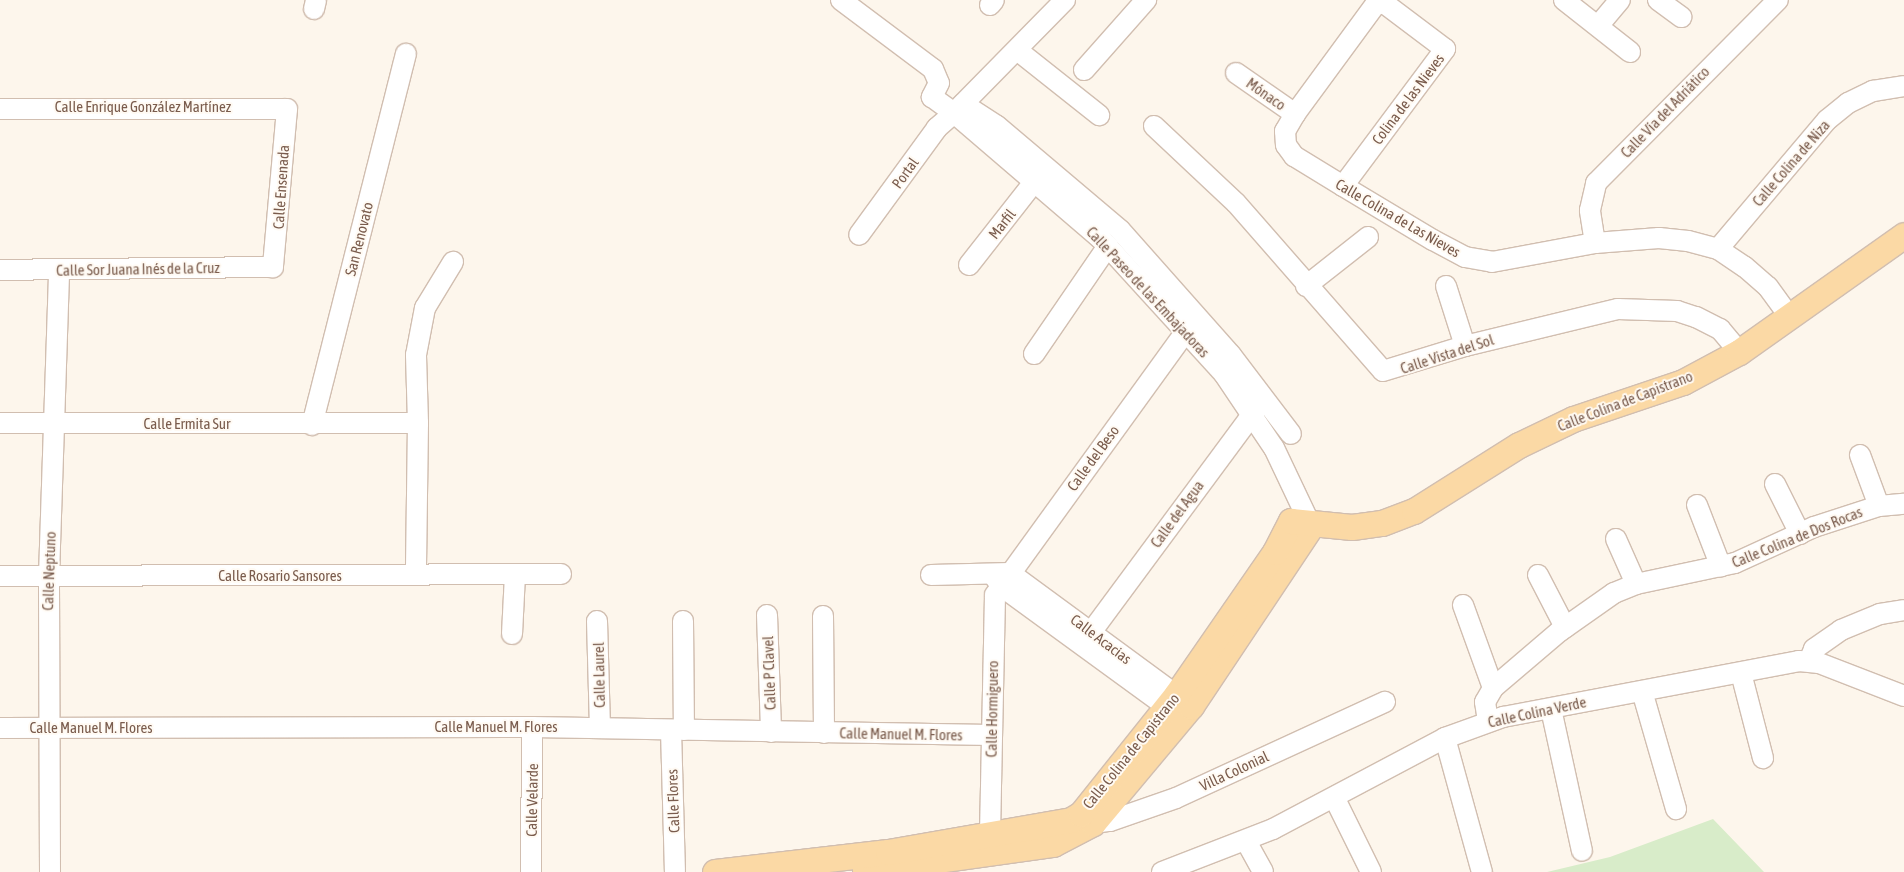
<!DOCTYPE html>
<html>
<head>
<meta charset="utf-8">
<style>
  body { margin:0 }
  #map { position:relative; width:1904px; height:872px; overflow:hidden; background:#fdf6ec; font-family:"Asap Condensed",sans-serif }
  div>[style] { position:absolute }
  .green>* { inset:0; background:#d8ecc9 }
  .roads { filter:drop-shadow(1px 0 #d1beb0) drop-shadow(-1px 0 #d1beb0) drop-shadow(0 1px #d1beb0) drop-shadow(0 -1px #d1beb0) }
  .minor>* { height:20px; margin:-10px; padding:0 10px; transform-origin:10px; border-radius:10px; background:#fff }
  .major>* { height:25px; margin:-12.5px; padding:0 12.5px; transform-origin:12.5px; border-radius:12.5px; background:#fbd9a5 }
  span { translate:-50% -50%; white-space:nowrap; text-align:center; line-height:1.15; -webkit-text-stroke:4px #fffaf3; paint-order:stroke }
  .street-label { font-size:15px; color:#7a5c4d }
</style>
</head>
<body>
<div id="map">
  <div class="green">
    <i style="clip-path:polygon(1713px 819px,1764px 872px,1547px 872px,1610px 857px)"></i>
  </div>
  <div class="roads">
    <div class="minor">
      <i style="left:841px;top:0;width:115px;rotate:36.9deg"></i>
      <i style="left:933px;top:69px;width:15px;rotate:67deg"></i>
      <i style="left:939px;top:83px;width:16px;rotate:117deg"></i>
      <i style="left:932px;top:97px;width:27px;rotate:36deg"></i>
      <i style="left:954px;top:113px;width:23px;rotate:139deg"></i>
      <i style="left:937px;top:128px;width:132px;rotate:126.1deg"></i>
      <i style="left:1065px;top:0;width:158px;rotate:134.5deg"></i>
      <i style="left:954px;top:113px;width:192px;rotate:40.6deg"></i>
      <i style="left:1100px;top:238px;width:184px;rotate:47.6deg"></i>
      <i style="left:1224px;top:374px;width:89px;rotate:56deg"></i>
      <i style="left:1274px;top:448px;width:86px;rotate:64.6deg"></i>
      <i style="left:1564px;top:0;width:84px;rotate:38.2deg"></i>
      <i style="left:1658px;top:0;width:29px;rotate:36deg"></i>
      <i style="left:990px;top:5px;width:6px;rotate:-51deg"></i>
      <i style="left:314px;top:9px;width:9px;rotate:-77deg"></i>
      <i style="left:1598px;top:26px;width:34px;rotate:-50deg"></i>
      <i style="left:1017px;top:50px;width:105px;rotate:38.4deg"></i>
      <i style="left:1084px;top:70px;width:94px;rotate:-48.5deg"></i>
      <i style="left:1236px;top:73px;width:72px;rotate:34.8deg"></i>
      <i style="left:963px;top:104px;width:40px;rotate:32.9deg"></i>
      <i style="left:997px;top:126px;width:161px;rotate:40.2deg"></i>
      <i style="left:1120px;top:230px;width:167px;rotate:48.4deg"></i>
      <i style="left:1231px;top:355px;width:99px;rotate:52.8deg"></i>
      <i style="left:0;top:109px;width:287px"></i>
      <i style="left:287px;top:109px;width:159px;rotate:95.1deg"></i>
      <i style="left:273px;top:267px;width:273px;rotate:179.4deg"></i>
      <i style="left:1154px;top:126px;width:112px;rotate:43.2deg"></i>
      <i style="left:1236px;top:203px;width:223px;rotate:48.8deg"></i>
      <i style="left:1383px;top:371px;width:86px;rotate:-17deg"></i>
      <i style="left:1465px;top:346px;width:157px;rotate:-13.6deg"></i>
      <i style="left:1618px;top:309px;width:59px;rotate:1.9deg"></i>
      <i style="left:1677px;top:311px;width:20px;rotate:18deg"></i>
      <i style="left:1696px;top:317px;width:27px;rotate:27deg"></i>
      <i style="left:1720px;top:329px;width:30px;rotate:50deg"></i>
      <i style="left:1343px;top:186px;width:171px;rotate:-53.3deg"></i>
      <i style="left:1445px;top:49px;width:76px;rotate:-143deg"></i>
      <i style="left:1384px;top:3px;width:9px;rotate:167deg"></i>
      <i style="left:1375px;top:5px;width:135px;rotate:126.3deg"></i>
      <i style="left:1295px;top:114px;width:20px;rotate:120deg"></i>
      <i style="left:1285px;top:131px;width:14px;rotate:86deg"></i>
      <i style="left:1286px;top:145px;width:14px;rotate:54deg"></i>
      <i style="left:1294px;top:156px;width:57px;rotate:31.5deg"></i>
      <i style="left:1343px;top:186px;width:105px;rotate:31deg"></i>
      <i style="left:1433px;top:240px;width:36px;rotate:28deg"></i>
      <i style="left:1465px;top:257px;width:27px;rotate:10deg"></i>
      <i style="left:1492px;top:262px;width:105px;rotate:-10.5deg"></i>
      <i style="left:1595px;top:243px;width:64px;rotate:-4.5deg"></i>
      <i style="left:1659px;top:238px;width:29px;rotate:6deg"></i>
      <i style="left:1688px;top:241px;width:31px;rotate:15deg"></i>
      <i style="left:1718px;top:249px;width:32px;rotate:34deg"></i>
      <i style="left:1745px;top:267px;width:30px;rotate:41deg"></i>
      <i style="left:1768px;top:287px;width:37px;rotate:54deg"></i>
      <i style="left:1595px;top:243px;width:33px;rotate:-99deg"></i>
      <i style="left:1590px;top:210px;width:28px;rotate:-77deg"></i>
      <i style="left:1596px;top:183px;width:258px;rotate:-45.2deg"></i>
      <i style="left:1718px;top:249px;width:169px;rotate:-49.8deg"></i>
      <i style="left:1827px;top:120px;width:27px;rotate:-39deg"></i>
      <i style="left:1848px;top:103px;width:28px;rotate:-26deg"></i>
      <i style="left:1873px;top:91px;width:31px;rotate:-9deg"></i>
      <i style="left:969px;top:265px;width:105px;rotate:-51.9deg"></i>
      <i style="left:1306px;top:286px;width:79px;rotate:-38.3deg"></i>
      <i style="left:1446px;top:286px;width:63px;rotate:72.4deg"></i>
      <i style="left:1034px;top:354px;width:131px;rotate:-55.6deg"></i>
      <i style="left:0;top:423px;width:418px"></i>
      <i style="left:418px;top:423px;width:152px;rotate:90.8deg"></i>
      <i style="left:418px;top:423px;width:68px;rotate:-91.7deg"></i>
      <i style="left:416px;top:355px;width:48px;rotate:-79.2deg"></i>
      <i style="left:425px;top:308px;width:54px;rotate:-58.7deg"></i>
      <i style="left:312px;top:425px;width:383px;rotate:-75.8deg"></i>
      <i style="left:1860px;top:455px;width:54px;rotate:69.6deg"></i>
      <i style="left:1775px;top:484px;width:56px;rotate:63.4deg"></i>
      <i style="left:1697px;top:505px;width:66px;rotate:68.8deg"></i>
      <i style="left:1616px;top:539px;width:49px;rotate:66deg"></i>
      <i style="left:931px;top:575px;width:79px;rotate:-1.5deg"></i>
      <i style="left:1010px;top:573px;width:220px;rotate:36.3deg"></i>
      <i style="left:1538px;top:575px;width:59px;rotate:62.6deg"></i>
      <i style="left:0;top:576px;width:561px;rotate:-0.2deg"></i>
      <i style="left:994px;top:576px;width:12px;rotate:55deg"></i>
      <i style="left:1001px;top:586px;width:219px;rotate:36.1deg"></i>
      <i style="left:1463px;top:605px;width:88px;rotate:70.1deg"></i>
      <i style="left:767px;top:615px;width:117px;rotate:88deg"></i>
      <i style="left:823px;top:616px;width:117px;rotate:89.5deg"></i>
      <i style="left:597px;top:621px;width:107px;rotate:88.4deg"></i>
      <i style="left:683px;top:621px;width:109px;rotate:89.5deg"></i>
      <i style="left:1092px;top:631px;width:282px;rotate:-53.5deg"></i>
      <i style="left:512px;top:634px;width:59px;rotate:-87.1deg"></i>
      <i style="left:1809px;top:661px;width:13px;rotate:-67deg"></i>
      <i style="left:1814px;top:649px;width:33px;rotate:-35deg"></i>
      <i style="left:1841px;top:630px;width:42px;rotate:-22.3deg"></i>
      <i style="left:1880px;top:614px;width:24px;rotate:-9deg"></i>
      <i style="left:1741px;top:673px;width:88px;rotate:75.5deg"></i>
      <i style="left:1642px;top:691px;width:123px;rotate:73.9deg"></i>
      <i style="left:1551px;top:709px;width:145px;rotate:77.7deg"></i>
      <i style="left:1488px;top:721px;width:19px;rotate:-99deg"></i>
      <i style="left:1485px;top:702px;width:16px;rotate:-60deg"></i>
      <i style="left:1493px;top:688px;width:88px;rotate:-40.4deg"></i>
      <i style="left:1560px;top:631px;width:66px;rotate:-35.1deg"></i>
      <i style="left:1614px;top:593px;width:24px;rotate:-22deg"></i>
      <i style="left:1636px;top:584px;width:101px;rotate:-12deg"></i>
      <i style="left:1735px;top:563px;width:87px;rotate:-24.5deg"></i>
      <i style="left:1814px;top:527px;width:68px;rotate:-17.9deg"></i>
      <i style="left:1879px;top:506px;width:25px;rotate:-5deg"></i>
      <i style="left:0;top:728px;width:532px;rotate:-0.11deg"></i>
      <i style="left:532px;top:727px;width:459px;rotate:1deg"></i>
      <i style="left:671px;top:730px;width:142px;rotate:88.4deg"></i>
      <i style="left:1445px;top:738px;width:139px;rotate:74.6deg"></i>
      <i style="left:1335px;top:799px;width:81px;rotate:63.7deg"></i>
      <i style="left:1086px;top:818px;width:9px;rotate:36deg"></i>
      <i style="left:1093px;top:823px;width:17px;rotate:-7deg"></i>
      <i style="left:1110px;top:821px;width:70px;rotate:-19.2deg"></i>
      <i style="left:1176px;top:798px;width:230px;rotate:-24.7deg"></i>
      <i style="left:990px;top:834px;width:239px;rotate:-88.8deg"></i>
      <i style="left:995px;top:595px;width:326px;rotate:-54.1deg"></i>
      <i style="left:1246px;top:841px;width:35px;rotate:61deg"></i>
      <i style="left:50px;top:872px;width:296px;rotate:-90.2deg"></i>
      <i style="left:49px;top:576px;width:305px;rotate:-88.1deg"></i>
      <i style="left:531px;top:872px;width:145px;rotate:-89.6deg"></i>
      <i style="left:1162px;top:872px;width:119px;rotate:-21.2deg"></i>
      <i style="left:1273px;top:829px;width:195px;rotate:-27.9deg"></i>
      <i style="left:1445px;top:738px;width:62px;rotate:-19.9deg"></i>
      <i style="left:1503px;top:717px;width:301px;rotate:-10.7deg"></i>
      <i style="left:1799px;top:661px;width:20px;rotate:6deg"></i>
      <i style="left:1819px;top:663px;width:91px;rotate:21.2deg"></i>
    </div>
    <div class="major">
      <i style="left:865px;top:870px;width:190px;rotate:-7.9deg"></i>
      <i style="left:1053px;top:844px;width:45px;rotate:-27.7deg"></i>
      <i style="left:1093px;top:823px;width:153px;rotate:-50.1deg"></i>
      <i style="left:1191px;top:706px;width:216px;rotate:-56.3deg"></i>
      <i style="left:715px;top:872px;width:174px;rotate:-6.6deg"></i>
      <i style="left:888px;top:852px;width:186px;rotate:-9.9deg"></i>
      <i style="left:1071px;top:820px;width:12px;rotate:-31deg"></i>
      <i style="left:1081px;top:814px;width:152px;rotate:-51.4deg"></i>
      <i style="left:1176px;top:695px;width:174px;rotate:-55.3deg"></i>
      <i style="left:1275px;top:552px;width:35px;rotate:-63deg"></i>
      <i style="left:1291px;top:521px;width:61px;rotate:5.6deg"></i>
      <i style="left:1352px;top:527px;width:30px;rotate:-8deg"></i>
      <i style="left:1382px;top:523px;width:34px;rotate:-21deg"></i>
      <i style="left:1414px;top:511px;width:124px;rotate:-32.2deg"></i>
      <i style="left:1519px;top:445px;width:60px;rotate:-25.7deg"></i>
      <i style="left:1573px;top:419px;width:116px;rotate:-18.6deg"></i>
      <i style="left:1683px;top:382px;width:64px;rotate:-28.2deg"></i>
      <i style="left:1739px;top:352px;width:202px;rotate:-35.3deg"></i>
    </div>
  </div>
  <div class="street-label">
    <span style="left:1266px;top:94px;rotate:35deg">Mónaco</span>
    <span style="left:1408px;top:99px;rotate:-53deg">Colina de las Nieves</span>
    <span style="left:143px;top:107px">Calle Enrique González Martínez</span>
    <span style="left:1665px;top:112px;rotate:-46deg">Calle Vía del Adriático</span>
    <span style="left:1791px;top:163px;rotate:-49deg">Calle Colina de Niza</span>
    <span style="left:905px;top:173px;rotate:-54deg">Portal</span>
    <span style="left:281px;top:187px;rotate:-86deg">Calle Ensenada</span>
    <span style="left:1398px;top:218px;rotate:30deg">Calle Colina de Las Nieves</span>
    <span style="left:1002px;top:224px;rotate:-52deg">Marfil</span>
    <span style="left:359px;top:239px;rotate:-76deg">San Renovato</span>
    <span style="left:138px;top:269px;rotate:-1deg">Calle Sor Juana Inés de la Cruz</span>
    <span style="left:1148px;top:292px;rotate:47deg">Calle Paseo de las Embajadoras</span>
    <span style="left:1447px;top:354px;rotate:-18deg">Calle Vista del Sol</span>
    <span style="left:1625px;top:401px;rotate:-21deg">Calle Colina de Capistrano</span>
    <span style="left:187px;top:424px">Calle Ermita Sur</span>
    <span style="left:1093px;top:458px;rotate:-54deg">Calle del Beso</span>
    <span style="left:1177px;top:514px;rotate:-54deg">Calle del Agua</span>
    <span style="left:1797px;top:537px;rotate:-22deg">Calle Colina de Dos Rocas</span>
    <span style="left:49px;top:571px;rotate:-88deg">Calle Neptuno</span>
    <span style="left:280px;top:576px">Calle Rosario Sansores</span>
    <span style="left:1101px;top:639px;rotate:37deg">Calle Acacias</span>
    <span style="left:769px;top:673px;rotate:-92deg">Calle P Clavel</span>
    <span style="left:599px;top:675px;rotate:-91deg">Calle Laurel</span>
    <span style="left:992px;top:709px;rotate:-89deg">Calle Hormiguero</span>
    <span style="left:1537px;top:712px;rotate:-12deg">Calle Colina Verde</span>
    <span style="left:496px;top:727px">Calle Manuel M. Flores</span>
    <span style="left:91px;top:728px">Calle Manuel M. Flores</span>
    <span style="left:901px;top:734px;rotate:1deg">Calle Manuel M. Flores</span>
    <span style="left:1131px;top:751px;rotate:-51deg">Calle Colina de Capistrano</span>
    <span style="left:1234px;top:771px;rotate:-25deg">Villa Colonial</span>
    <span style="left:532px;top:800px;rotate:-89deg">Calle Velarde</span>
    <span style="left:673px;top:801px;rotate:-92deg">Calle Flores</span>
  </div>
</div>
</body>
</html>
